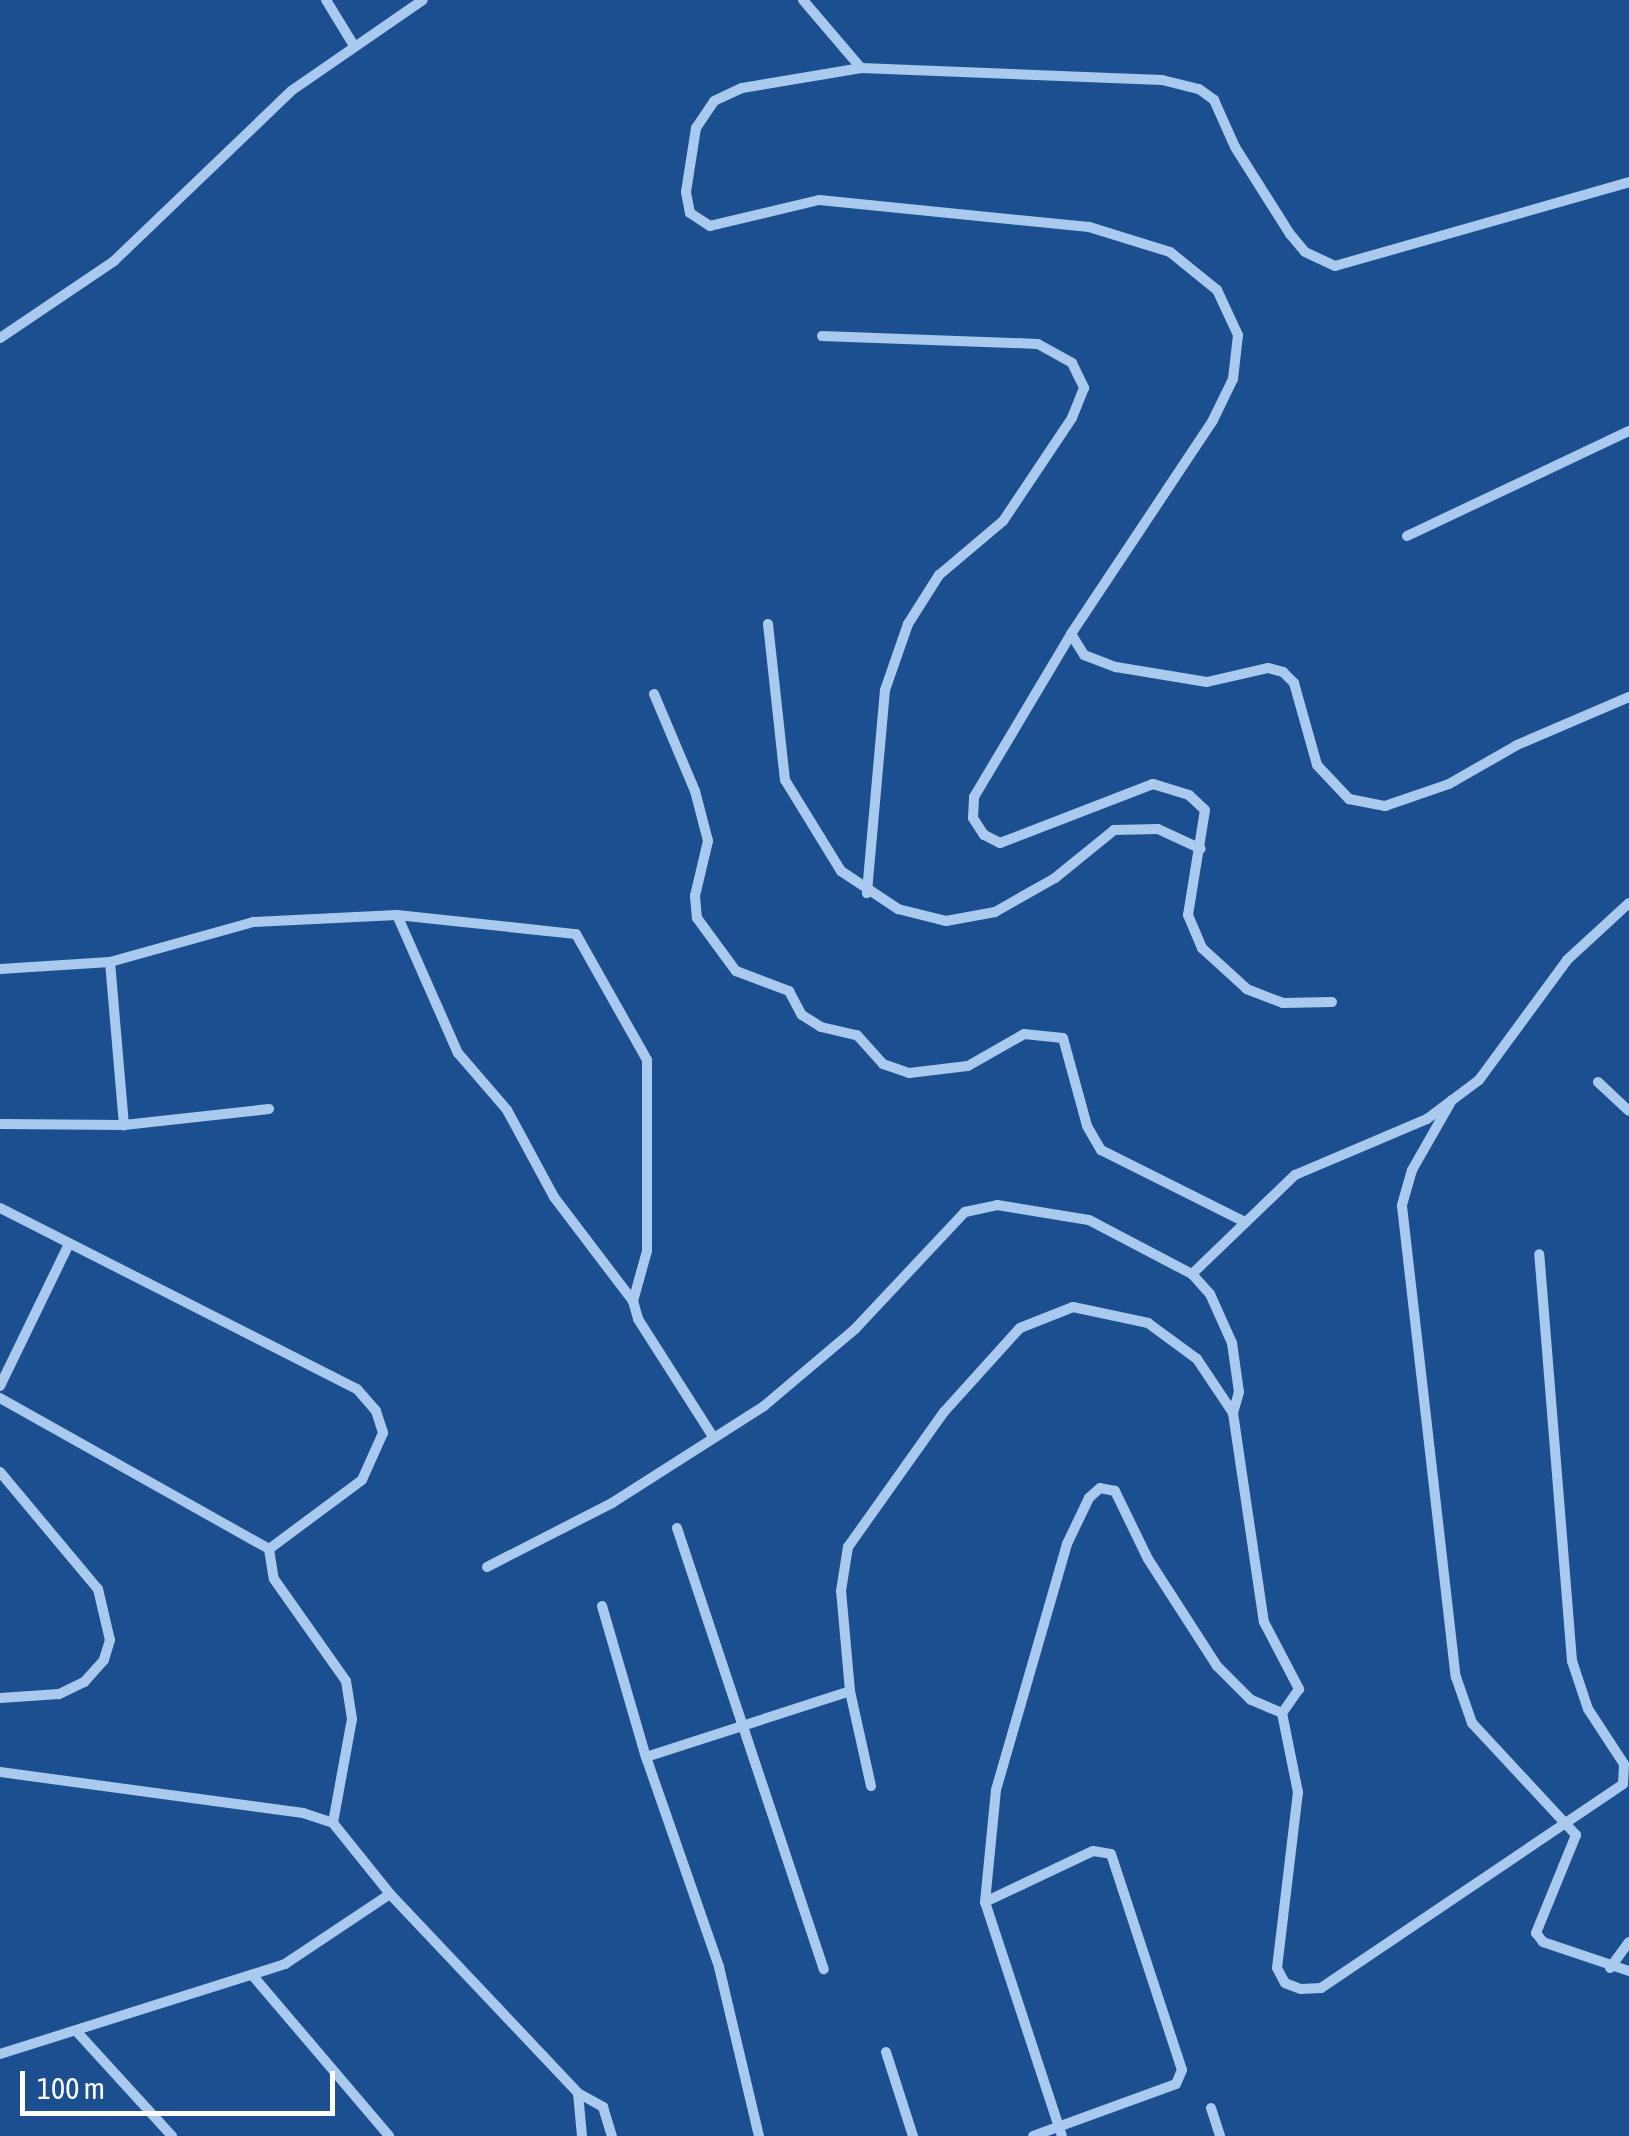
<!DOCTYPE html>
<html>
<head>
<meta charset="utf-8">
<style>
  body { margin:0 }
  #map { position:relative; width:1629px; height:2136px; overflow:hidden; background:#1b4f8f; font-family:"Asap Condensed",sans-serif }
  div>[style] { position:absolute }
  .minor>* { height:10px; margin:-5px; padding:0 5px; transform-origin:5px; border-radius:5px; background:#a9c9ee }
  span { translate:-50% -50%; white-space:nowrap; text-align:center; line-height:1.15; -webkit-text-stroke:9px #1b4f8f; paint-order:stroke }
  .scale { position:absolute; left:20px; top:2071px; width:315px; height:45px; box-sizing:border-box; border:5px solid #fff; border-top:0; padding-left:12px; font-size:30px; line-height:35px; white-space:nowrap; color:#fff; -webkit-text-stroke:8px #1b4f8f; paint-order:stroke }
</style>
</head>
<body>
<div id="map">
  <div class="minor">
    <i style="left:326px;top:0;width:52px;rotate:58.5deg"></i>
    <i style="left:803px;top:0;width:89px;rotate:49.5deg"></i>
    <i style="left:822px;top:336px;width:216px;rotate:2.1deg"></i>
    <i style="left:1038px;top:344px;width:39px;rotate:29deg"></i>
    <i style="left:1072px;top:363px;width:28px;rotate:64deg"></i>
    <i style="left:1084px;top:388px;width:32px;rotate:112deg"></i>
    <i style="left:1072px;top:418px;width:124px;rotate:123.8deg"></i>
    <i style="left:1003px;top:521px;width:84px;rotate:139.8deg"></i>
    <i style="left:939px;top:575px;width:58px;rotate:122.3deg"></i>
    <i style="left:908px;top:624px;width:70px;rotate:109.2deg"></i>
    <i style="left:885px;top:690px;width:204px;rotate:95.1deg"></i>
    <i style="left:0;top:338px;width:138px;rotate:-34deg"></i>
    <i style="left:114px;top:261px;width:245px;rotate:-43.8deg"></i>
    <i style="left:291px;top:91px;width:160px;rotate:-34.6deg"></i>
    <i style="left:1407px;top:536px;width:246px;rotate:-25.3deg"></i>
    <i style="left:768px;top:624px;width:157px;rotate:83.8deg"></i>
    <i style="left:785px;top:780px;width:107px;rotate:58.4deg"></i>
    <i style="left:841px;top:871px;width:69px;rotate:33.7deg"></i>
    <i style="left:898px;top:909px;width:49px;rotate:14deg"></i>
    <i style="left:946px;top:921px;width:50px;rotate:-10.4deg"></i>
    <i style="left:995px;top:912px;width:69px;rotate:-29.5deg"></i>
    <i style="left:1055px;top:878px;width:76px;rotate:-39.1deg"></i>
    <i style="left:1114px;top:830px;width:44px;rotate:-1.3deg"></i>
    <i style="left:1158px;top:829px;width:47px;rotate:24.9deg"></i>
    <i style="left:1071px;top:634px;width:25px;rotate:58deg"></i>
    <i style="left:1084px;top:655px;width:34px;rotate:21deg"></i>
    <i style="left:1116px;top:667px;width:92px;rotate:9.4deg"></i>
    <i style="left:1207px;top:682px;width:63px;rotate:-12.9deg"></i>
    <i style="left:1268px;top:668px;width:16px;rotate:15deg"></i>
    <i style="left:1283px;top:672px;width:16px;rotate:45deg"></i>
    <i style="left:1294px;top:683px;width:85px;rotate:74.3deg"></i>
    <i style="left:1317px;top:765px;width:47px;rotate:46.7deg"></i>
    <i style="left:1349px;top:799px;width:37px;rotate:11deg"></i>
    <i style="left:1385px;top:806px;width:68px;rotate:-19deg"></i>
    <i style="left:1449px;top:784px;width:78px;rotate:-29.8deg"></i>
    <i style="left:1517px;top:745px;width:122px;rotate:-23.2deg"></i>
    <i style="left:654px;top:694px;width:105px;rotate:67.1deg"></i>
    <i style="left:695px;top:791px;width:52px;rotate:75.4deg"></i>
    <i style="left:708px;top:841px;width:57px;rotate:103.3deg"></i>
    <i style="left:695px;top:896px;width:22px;rotate:85deg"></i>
    <i style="left:697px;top:918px;width:66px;rotate:53.7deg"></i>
    <i style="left:736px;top:971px;width:57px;rotate:20.7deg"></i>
    <i style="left:789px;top:991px;width:27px;rotate:62deg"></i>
    <i style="left:802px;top:1015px;width:22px;rotate:32deg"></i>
    <i style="left:821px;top:1027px;width:37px;rotate:13deg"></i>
    <i style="left:857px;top:1035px;width:39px;rotate:48deg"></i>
    <i style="left:883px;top:1064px;width:28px;rotate:19deg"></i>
    <i style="left:909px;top:1073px;width:59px;rotate:-6.8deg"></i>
    <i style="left:968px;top:1066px;width:64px;rotate:-29.7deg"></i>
    <i style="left:1024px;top:1034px;width:39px;rotate:6deg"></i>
    <i style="left:1063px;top:1038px;width:91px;rotate:74.7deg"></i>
    <i style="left:1087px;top:1126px;width:28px;rotate:60deg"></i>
    <i style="left:1101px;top:1150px;width:161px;rotate:26.6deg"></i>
    <i style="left:397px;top:915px;width:151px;rotate:66.2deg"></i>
    <i style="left:458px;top:1053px;width:75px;rotate:49.3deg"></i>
    <i style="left:507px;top:1110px;width:99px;rotate:61.6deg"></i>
    <i style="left:554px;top:1197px;width:131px;rotate:52.8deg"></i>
    <i style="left:110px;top:962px;width:164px;rotate:85.1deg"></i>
    <i style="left:0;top:969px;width:110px;rotate:-3.6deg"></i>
    <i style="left:110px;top:962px;width:148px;rotate:-15.6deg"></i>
    <i style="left:253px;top:922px;width:144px;rotate:-2.8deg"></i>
    <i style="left:397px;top:915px;width:180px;rotate:6.1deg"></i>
    <i style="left:576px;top:934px;width:145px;rotate:60.6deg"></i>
    <i style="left:647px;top:1060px;width:191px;rotate:90deg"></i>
    <i style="left:647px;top:1251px;width:52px;rotate:105.6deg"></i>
    <i style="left:633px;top:1301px;width:19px;rotate:74deg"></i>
    <i style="left:638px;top:1319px;width:138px;rotate:57.5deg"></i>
    <i style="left:1332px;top:1002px;width:49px;rotate:178.8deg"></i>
    <i style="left:1283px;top:1003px;width:39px;rotate:-159deg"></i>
    <i style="left:1247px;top:989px;width:61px;rotate:-137.7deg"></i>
    <i style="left:1202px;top:948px;width:36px;rotate:-113deg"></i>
    <i style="left:1188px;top:915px;width:106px;rotate:-80.8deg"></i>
    <i style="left:1205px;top:810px;width:22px;rotate:-137deg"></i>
    <i style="left:1189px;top:795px;width:38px;rotate:-163deg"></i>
    <i style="left:1153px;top:784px;width:164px;rotate:158.9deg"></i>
    <i style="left:1000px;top:843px;width:18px;rotate:-153deg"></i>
    <i style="left:984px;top:835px;width:20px;rotate:-123deg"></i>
    <i style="left:973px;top:818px;width:21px;rotate:-87deg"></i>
    <i style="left:974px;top:797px;width:190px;rotate:-59.2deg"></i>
    <i style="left:1071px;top:634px;width:257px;rotate:-56.4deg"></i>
    <i style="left:1213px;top:420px;width:46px;rotate:-64deg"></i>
    <i style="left:1233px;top:379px;width:44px;rotate:-83.5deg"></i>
    <i style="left:1238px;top:335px;width:50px;rotate:-115deg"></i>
    <i style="left:1217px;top:290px;width:60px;rotate:-141deg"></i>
    <i style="left:1170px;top:252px;width:85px;rotate:-162.8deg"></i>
    <i style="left:1089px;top:227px;width:271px;rotate:-174.3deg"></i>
    <i style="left:819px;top:200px;width:112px;rotate:166.6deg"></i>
    <i style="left:710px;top:226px;width:24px;rotate:-147deg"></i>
    <i style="left:690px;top:213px;width:21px;rotate:-101deg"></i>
    <i style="left:686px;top:192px;width:65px;rotate:-81.1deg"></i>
    <i style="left:696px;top:128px;width:32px;rotate:-56deg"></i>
    <i style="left:714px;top:101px;width:31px;rotate:-25deg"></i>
    <i style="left:742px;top:88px;width:121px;rotate:-9.5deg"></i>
    <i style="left:861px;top:68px;width:301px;rotate:2.3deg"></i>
    <i style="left:1162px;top:80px;width:38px;rotate:14deg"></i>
    <i style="left:1199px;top:89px;width:19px;rotate:36deg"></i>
    <i style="left:1214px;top:100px;width:51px;rotate:65.9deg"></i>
    <i style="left:1235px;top:147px;width:103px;rotate:57.7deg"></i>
    <i style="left:1290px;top:234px;width:23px;rotate:50deg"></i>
    <i style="left:1305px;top:252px;width:33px;rotate:25deg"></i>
    <i style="left:1335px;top:266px;width:306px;rotate:-15.9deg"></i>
    <i style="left:1598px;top:1082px;width:42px;rotate:43.1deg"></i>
    <i style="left:1452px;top:1100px;width:81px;rotate:119.7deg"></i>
    <i style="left:1412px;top:1170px;width:37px;rotate:106deg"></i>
    <i style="left:1402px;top:1206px;width:474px;rotate:83.5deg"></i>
    <i style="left:1456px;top:1677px;width:49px;rotate:70.8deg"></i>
    <i style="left:1472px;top:1723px;width:153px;rotate:47.1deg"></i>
    <i style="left:1576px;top:1835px;width:106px;rotate:112.2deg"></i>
    <i style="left:1536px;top:1933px;width:11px;rotate:52deg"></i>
    <i style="left:1543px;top:1942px;width:91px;rotate:18.6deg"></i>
    <i style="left:0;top:1124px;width:124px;rotate:0.5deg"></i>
    <i style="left:124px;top:1125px;width:146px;rotate:-6.3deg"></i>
    <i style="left:0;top:1208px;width:400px;rotate:26.9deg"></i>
    <i style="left:357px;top:1389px;width:29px;rotate:49deg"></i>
    <i style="left:376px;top:1411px;width:23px;rotate:72deg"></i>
    <i style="left:383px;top:1433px;width:51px;rotate:114.1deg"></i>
    <i style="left:362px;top:1480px;width:116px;rotate:143.4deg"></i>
    <i style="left:269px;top:1549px;width:30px;rotate:81deg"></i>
    <i style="left:274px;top:1579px;width:125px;rotate:54.8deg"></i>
    <i style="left:346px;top:1681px;width:38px;rotate:81deg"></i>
    <i style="left:352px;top:1719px;width:106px;rotate:100.4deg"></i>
    <i style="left:1192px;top:1274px;width:143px;rotate:-43.9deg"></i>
    <i style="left:1295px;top:1175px;width:143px;rotate:-23deg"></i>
    <i style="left:1427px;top:1119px;width:65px;rotate:-36.9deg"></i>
    <i style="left:1479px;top:1080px;width:149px;rotate:-53.7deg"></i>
    <i style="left:1567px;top:960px;width:84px;rotate:-42.6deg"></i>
    <i style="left:0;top:1386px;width:158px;rotate:-64.1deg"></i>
    <i style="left:0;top:1398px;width:308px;rotate:29.3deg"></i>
    <i style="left:0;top:1472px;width:153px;rotate:50.1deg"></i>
    <i style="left:98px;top:1589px;width:52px;rotate:76.8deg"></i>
    <i style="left:110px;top:1640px;width:21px;rotate:107deg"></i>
    <i style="left:104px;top:1660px;width:30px;rotate:132deg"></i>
    <i style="left:84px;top:1682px;width:28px;rotate:154deg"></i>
    <i style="left:59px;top:1694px;width:59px;rotate:176.1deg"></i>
    <i style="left:677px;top:1528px;width:465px;rotate:71.6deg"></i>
    <i style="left:487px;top:1567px;width:140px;rotate:-27.1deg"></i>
    <i style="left:612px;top:1503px;width:180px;rotate:-32.5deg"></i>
    <i style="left:764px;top:1406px;width:119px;rotate:-40.2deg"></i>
    <i style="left:855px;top:1329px;width:161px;rotate:-46.8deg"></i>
    <i style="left:965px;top:1212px;width:33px;rotate:-12deg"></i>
    <i style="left:997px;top:1205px;width:93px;rotate:9.3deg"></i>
    <i style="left:1089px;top:1220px;width:116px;rotate:27.7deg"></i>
    <i style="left:1192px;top:1274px;width:27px;rotate:48deg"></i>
    <i style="left:1210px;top:1294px;width:54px;rotate:65.8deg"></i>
    <i style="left:1232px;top:1343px;width:49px;rotate:81.9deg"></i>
    <i style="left:1239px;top:1392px;width:22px;rotate:106deg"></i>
    <i style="left:602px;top:1606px;width:157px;rotate:73.8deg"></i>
    <i style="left:646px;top:1757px;width:222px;rotate:70.8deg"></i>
    <i style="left:719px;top:1967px;width:174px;rotate:76.7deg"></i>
    <i style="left:1282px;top:1713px;width:81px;rotate:78.6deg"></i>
    <i style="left:1298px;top:1792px;width:177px;rotate:96.8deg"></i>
    <i style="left:1277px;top:1968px;width:17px;rotate:62deg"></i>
    <i style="left:1285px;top:1983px;width:17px;rotate:21deg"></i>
    <i style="left:1301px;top:1989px;width:20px;rotate:-3deg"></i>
    <i style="left:1321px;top:1988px;width:364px;rotate:-34deg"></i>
    <i style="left:1623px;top:1784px;width:20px;rotate:-87deg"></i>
    <i style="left:1624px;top:1764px;width:66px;rotate:-123.2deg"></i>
    <i style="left:1588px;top:1709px;width:51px;rotate:-108.4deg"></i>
    <i style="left:1572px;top:1661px;width:408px;rotate:-94.6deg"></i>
    <i style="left:646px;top:1757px;width:214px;rotate:-17.9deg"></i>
    <i style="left:0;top:1772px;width:306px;rotate:7.7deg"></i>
    <i style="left:303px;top:1813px;width:32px;rotate:18deg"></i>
    <i style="left:333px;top:1823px;width:91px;rotate:51.2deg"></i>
    <i style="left:390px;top:1894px;width:274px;rotate:46.6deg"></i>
    <i style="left:871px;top:1786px;width:97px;rotate:-102.5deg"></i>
    <i style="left:850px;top:1691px;width:100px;rotate:-95.1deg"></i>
    <i style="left:841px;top:1591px;width:45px;rotate:-81deg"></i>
    <i style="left:848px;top:1547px;width:166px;rotate:-54.6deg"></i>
    <i style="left:944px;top:1412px;width:113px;rotate:-47.9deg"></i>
    <i style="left:1020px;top:1328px;width:57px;rotate:-21.6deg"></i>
    <i style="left:1073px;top:1307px;width:77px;rotate:12deg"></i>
    <i style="left:1148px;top:1323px;width:61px;rotate:36.3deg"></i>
    <i style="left:1197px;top:1359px;width:65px;rotate:56.3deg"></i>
    <i style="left:1233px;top:1413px;width:211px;rotate:81.6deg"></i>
    <i style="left:1264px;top:1622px;width:76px;rotate:62.4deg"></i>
    <i style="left:1299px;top:1689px;width:29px;rotate:125deg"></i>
    <i style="left:1282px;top:1713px;width:34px;rotate:-157deg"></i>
    <i style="left:1251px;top:1700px;width:48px;rotate:-135deg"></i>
    <i style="left:1217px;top:1666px;width:127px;rotate:-122.8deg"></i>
    <i style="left:1148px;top:1559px;width:76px;rotate:-115.9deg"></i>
    <i style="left:1115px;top:1491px;width:15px;rotate:-169deg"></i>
    <i style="left:1100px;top:1488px;width:15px;rotate:138deg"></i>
    <i style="left:1089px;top:1498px;width:51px;rotate:115.6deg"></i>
    <i style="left:1067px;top:1544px;width:256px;rotate:106.1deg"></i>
    <i style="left:996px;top:1790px;width:113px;rotate:95.6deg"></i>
    <i style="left:985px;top:1902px;width:246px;rotate:71.8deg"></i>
    <i style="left:985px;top:1902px;width:119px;rotate:-25.3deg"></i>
    <i style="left:1093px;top:1851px;width:18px;rotate:9deg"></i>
    <i style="left:1111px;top:1854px;width:227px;rotate:71.8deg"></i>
    <i style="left:1182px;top:2070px;width:15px;rotate:113deg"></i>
    <i style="left:1176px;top:2084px;width:152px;rotate:160deg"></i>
    <i style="left:1610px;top:1968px;width:32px;rotate:-54deg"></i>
    <i style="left:253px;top:1976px;width:210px;rotate:49.6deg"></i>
    <i style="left:77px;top:2032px;width:141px;rotate:47.6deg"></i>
    <i style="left:886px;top:2052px;width:88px;rotate:72.2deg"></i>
    <i style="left:0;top:2054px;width:299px;rotate:-17.5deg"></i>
    <i style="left:285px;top:1964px;width:126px;rotate:-33.7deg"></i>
    <i style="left:1211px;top:2108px;width:29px;rotate:72deg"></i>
    <i style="left:582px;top:2136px;width:43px;rotate:-95.3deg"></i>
    <i style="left:578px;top:2093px;width:29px;rotate:29deg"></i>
    <i style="left:603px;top:2107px;width:30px;rotate:73deg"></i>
  </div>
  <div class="scale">100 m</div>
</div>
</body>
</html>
